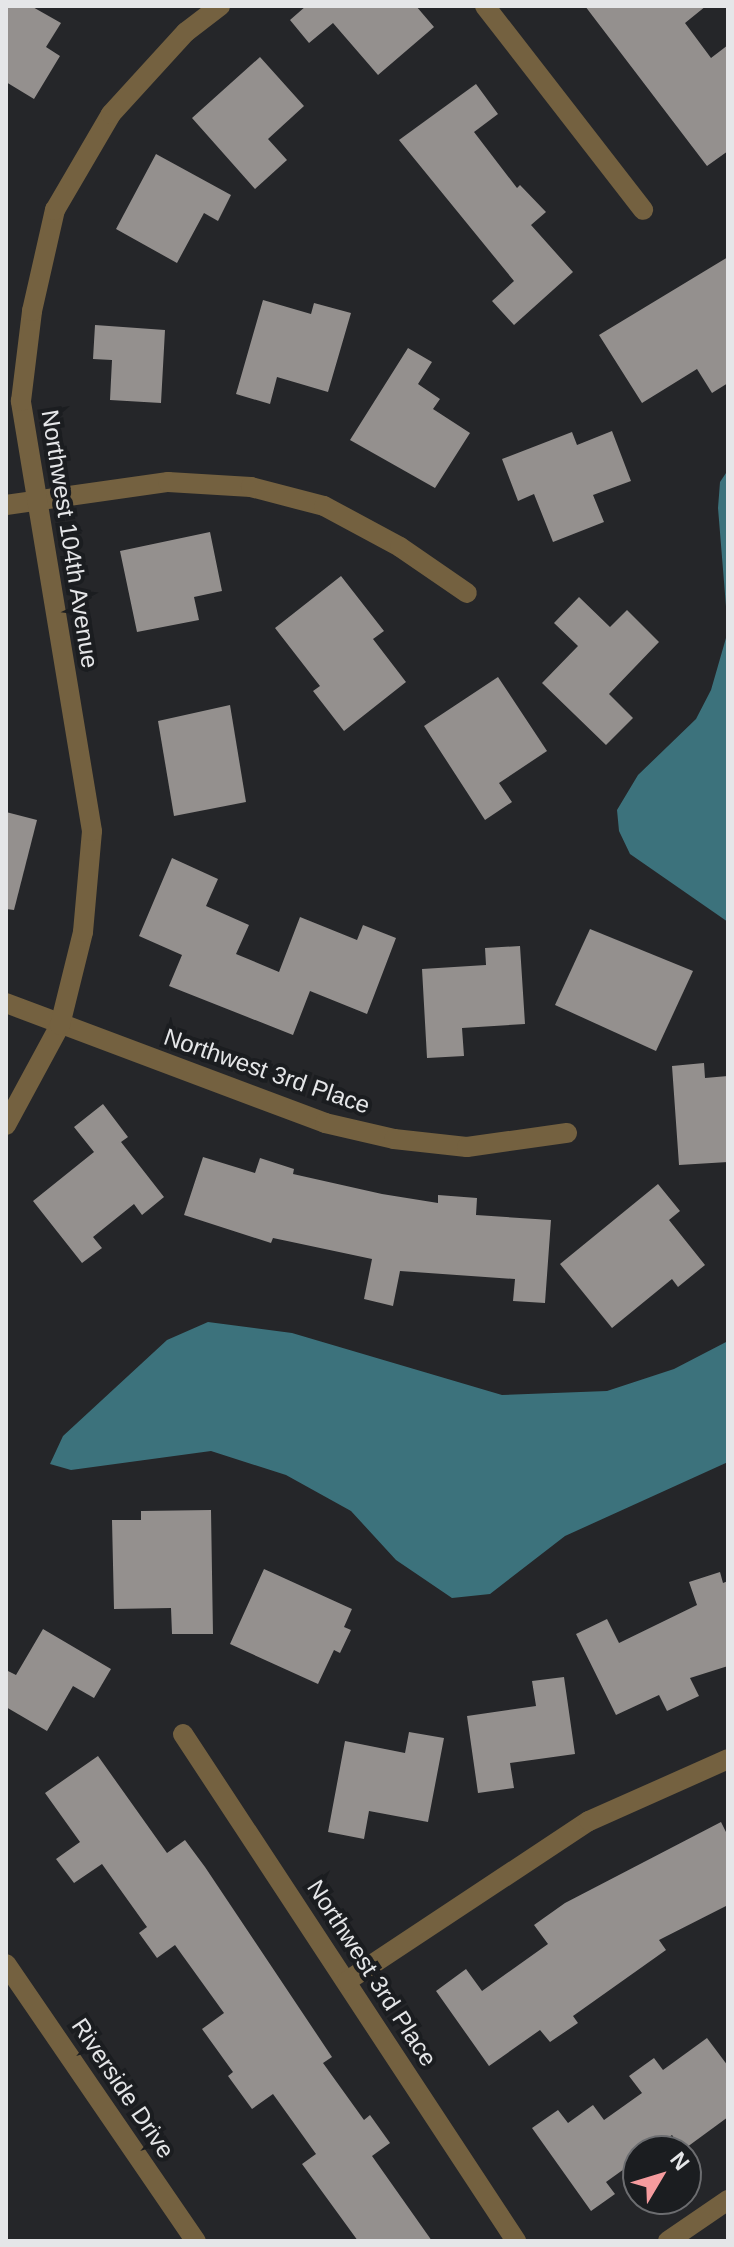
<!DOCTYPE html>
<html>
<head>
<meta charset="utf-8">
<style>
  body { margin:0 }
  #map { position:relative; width:734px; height:2247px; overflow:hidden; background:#252629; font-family:Helvetica,sans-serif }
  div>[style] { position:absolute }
  .water>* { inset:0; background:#3c727c }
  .building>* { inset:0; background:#94908e }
  .minor>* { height:20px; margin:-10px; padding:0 10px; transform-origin:10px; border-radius:10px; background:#746140 }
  span { translate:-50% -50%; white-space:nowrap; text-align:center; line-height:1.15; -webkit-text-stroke:8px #1b1d20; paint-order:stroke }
  .street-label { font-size:24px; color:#e5e6e8 }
  .frame { position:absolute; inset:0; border:8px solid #e5e6e8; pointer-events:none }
  .north { position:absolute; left:622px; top:2135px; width:80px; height:80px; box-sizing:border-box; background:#1b1d20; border:2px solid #6c6d70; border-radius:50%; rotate:52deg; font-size:22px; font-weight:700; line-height:32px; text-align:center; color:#e5e6e8 }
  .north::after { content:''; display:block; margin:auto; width:28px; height:36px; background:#f59b9e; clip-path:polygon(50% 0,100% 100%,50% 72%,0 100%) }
</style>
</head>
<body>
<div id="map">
  <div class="water">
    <i style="clip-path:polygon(728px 470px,728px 922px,630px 854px,619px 831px,617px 810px,638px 775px,696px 719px,711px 690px,728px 631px,718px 508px,720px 482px)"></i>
    <i style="clip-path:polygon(208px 1322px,292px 1333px,502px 1395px,607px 1391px,674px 1369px,728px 1341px,728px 1462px,565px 1536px,490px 1594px,452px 1598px,396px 1560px,351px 1511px,286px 1475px,211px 1451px,71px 1470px,50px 1464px,63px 1436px,167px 1340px)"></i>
  </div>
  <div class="building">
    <i style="clip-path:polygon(6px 6px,31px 6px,61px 23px,46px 47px,60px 56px,34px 99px,6px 82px)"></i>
    <i style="clip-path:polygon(306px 6px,416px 6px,434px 27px,378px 75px,333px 23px,309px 43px,290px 20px)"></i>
    <i style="clip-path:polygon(585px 6px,706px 6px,685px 23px,711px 58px,728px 45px,728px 151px,707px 166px)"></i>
    <i style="clip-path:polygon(260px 57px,304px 106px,268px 139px,287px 160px,255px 189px,192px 118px)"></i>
    <i style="clip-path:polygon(476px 84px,498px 114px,474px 132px,517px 188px,520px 185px,546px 212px,531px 225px,573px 272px,514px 325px,492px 301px,514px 281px,399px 140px)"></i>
    <i style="clip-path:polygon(156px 154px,231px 195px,218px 221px,204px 213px,177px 263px,116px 229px)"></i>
    <i style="clip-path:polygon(728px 257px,728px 383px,712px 393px,697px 369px,642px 403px,599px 335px)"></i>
    <i style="clip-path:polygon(263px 300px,311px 314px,314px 303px,351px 313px,328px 392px,277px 377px,270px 404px,236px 394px)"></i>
    <i style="clip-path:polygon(95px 325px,165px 330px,161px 403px,110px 400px,112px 360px,93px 359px)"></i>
    <i style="clip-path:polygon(408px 348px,432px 362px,418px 384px,440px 399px,433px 409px,470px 433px,435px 488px,350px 440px)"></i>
    <i style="clip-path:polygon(612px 431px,631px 481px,593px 495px,604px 522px,553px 542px,534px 494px,518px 501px,502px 459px,572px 432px,577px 445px)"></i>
    <i style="clip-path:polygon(210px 532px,222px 591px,194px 597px,199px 620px,137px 632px,120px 551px)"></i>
    <i style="clip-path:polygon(341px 576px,384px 631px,373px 639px,406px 682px,344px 731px,313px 691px,320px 686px,275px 628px)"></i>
    <i style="clip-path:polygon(579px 597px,610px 627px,627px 610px,659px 642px,609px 694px,633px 718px,606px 745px,542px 683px,578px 646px,554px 623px)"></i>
    <i style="clip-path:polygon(498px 677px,547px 751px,499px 783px,512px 802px,485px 820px,424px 726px)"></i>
    <i style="clip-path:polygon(230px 705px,246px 802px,174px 816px,158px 721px)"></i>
    <i style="clip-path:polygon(6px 812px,37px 820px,14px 910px,6px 909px)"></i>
    <i style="clip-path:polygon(172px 858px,218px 879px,206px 906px,249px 925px,236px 954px,279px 972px,300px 917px,357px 940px,363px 925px,396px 938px,367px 1014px,310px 991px,293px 1035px,169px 986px,182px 955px,139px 936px)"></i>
    <i style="clip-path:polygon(590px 929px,693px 971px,656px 1051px,555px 1005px)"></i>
    <i style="clip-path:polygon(520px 946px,525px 1024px,462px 1028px,464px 1056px,427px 1058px,422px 969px,486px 965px,485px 948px)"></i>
    <i style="clip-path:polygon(704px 1063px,705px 1078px,728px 1076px,728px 1162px,679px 1165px,672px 1066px)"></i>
    <i style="clip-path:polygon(103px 1104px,128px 1137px,121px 1142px,164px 1197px,142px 1215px,134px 1204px,93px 1237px,102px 1248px,82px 1263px,33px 1201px,94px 1152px,74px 1127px)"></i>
    <i style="clip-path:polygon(203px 1157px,255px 1173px,260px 1158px,294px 1169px,293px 1174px,382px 1194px,438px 1203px,438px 1195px,477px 1198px,476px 1215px,551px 1220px,545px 1303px,513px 1301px,515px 1279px,400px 1271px,393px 1306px,364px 1299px,372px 1259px,273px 1238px,271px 1243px,184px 1215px)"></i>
    <i style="clip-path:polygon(658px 1184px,680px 1211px,669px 1220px,705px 1265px,678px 1287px,672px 1279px,612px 1328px,560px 1264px)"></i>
    <i style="clip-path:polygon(211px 1510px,213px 1634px,172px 1634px,171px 1608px,114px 1609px,112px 1520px,141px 1520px,141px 1511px)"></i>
    <i style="clip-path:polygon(264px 1569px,352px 1609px,344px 1627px,351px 1630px,340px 1653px,334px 1650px,318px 1684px,230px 1644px)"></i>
    <i style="clip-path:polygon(720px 1572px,723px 1583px,728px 1581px,728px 1666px,690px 1678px,699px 1696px,667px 1711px,659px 1695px,616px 1715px,576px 1634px,607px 1619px,619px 1643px,697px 1605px,689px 1582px)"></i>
    <i style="clip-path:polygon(43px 1629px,111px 1669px,94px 1698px,73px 1686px,47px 1731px,6px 1707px,6px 1670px,16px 1675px)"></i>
    <i style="clip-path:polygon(564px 1677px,575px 1754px,510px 1763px,514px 1788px,478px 1793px,467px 1716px,536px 1706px,532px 1681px)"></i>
    <i style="clip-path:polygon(409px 1732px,444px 1738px,428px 1822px,369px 1811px,364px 1839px,328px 1832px,345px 1741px,405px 1753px)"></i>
    <i style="clip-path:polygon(98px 1756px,167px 1853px,185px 1840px,205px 1867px,332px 2057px,323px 2063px,364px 2120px,370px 2115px,390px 2143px,372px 2156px,432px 2241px,358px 2241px,302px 2164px,316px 2154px,273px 2094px,252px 2109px,228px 2076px,233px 2072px,202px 2029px,224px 2013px,175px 1945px,157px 1958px,139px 1933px,147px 1927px,102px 1864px,74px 1883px,56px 1859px,80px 1842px,45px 1793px)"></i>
    <i style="clip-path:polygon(721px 1822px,728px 1836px,728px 1905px,659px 1940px,666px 1950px,573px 2016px,578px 2023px,550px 2042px,540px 2030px,489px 2066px,436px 1991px,466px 1969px,482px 1991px,548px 1944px,534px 1925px,565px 1903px)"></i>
    <i style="clip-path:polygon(707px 2038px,728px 2066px,728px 2117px,683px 2150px,672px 2135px,649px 2151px,638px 2151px,638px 2159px,606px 2182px,615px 2194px,591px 2211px,532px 2128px,558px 2110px,568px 2123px,593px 2105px,604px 2120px,642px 2093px,629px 2076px,654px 2058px,663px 2070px)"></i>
  </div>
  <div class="minor">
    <i style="left:485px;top:6px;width:258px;rotate:52.2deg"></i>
    <i style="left:6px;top:505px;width:164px;rotate:-8.1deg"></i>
    <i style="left:168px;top:482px;width:83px;rotate:3.4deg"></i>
    <i style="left:251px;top:487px;width:75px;rotate:14.6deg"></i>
    <i style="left:324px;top:506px;width:86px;rotate:28.3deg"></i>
    <i style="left:400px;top:547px;width:81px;rotate:34.5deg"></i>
    <i style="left:6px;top:1003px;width:341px;rotate:20.6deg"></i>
    <i style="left:325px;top:1123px;width:71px;rotate:13.1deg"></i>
    <i style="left:394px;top:1139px;width:73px;rotate:6.3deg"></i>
    <i style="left:467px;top:1147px;width:101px;rotate:-8deg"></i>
    <i style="left:6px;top:1125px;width:114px;rotate:-61.6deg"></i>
    <i style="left:60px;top:1025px;width:96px;rotate:-76.1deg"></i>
    <i style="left:83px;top:932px;width:101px;rotate:-84.9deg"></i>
    <i style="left:92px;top:831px;width:436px;rotate:-99.4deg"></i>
    <i style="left:21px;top:401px;width:91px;rotate:-83deg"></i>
    <i style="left:32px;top:311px;width:104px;rotate:-77.2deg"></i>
    <i style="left:55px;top:210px;width:111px;rotate:-59.7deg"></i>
    <i style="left:111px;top:114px;width:111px;rotate:-47.6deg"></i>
    <i style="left:186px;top:32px;width:43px;rotate:-37.4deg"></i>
    <i style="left:183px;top:1734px;width:607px;rotate:56.7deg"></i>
    <i style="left:6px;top:1964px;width:336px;rotate:55.6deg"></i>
    <i style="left:347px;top:1981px;width:290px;rotate:-33.5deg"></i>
    <i style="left:589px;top:1821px;width:152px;rotate:-24deg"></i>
    <i style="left:668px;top:2241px;width:73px;rotate:-34.3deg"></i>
  </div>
  <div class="street-label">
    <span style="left:70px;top:539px;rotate:81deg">Northwest 104th Avenue</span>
    <span style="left:267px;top:1071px;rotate:19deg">Northwest 3rd Place</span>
    <span style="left:372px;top:1973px;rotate:57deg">Northwest 3rd Place</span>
    <span style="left:123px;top:2088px;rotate:56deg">Riverside Drive</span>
  </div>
  <div class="frame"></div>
  <div class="north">N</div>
</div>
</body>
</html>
